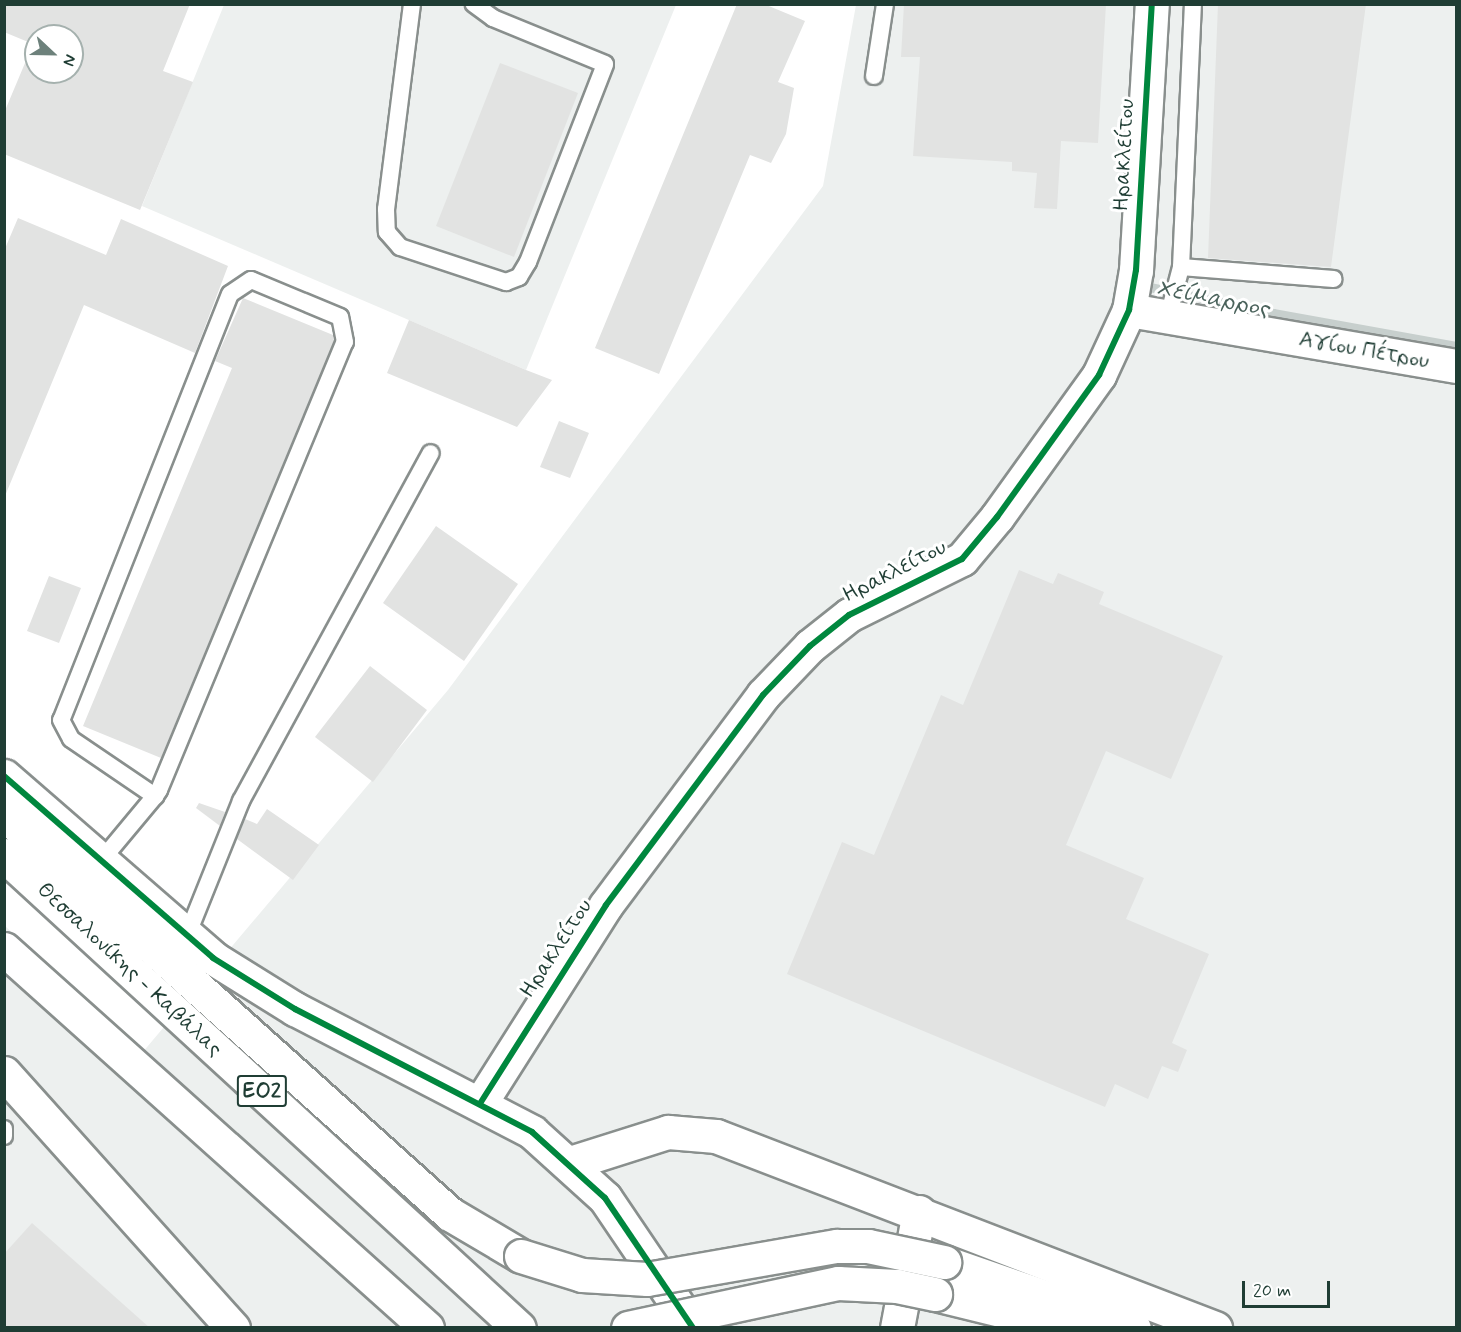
<!DOCTYPE html>
<html>
<head>
<meta charset="utf-8">
<style>
  body { margin:0 }
  #map { position:relative; width:1461px; height:1332px; overflow:hidden; background:#fff; font-family:Mynerve,sans-serif }
  div>[style] { position:absolute }
  .built>* { inset:0; background:#edf0ef }
  .stream>* { height:9px; margin:-4.5px; padding:0 4.5px; transform-origin:4.5px; border-radius:4.5px; background:#c7cfcd }
  .building>* { inset:0; background:#e2e3e2 }
  .roads { filter:drop-shadow(2px 0 #898f8d) drop-shadow(-2px 0 #898f8d) drop-shadow(0 2px #898f8d) drop-shadow(0 -2px #898f8d) }
  .lane>* { height:16px; margin:-8px; padding:0 8px; transform-origin:8px; border-radius:8px; background:#fff }
  .street>* { height:33px; margin:-16.5px; padding:0 16.5px; transform-origin:16.5px; border-radius:16.5px; background:#fff }
  .secondary>* { height:33px; margin:-16.5px; padding:0 16.5px; transform-origin:16.5px; border-radius:16.5px; background:#fff }
  .highway>* { height:33px; margin:-16.5px; padding:0 16.5px; transform-origin:16.5px; border-radius:16.5px; background:#fff }
  .bridges { filter:drop-shadow(2px 0 #898f8d) drop-shadow(-2px 0 #898f8d) drop-shadow(0 2px #898f8d) drop-shadow(0 -2px #898f8d) }
  .highway-bridge>* { height:33px; margin:-16.5px; padding:0 16.5px; transform-origin:16.5px; border-radius:16.5px; background:#fff }
  .cycleway>* { height:6px; margin:-3px; padding:0 3px; transform-origin:3px; border-radius:3px; background:#00873e }
  span { translate:-50% -50%; white-space:nowrap; text-align:center; line-height:1.15; -webkit-text-stroke:6px #fff; paint-order:stroke }
  .shield-label span { padding:2px 4px; background:#fff; border:2px solid; border-radius:4px; -webkit-text-stroke-width:0 }
  .shield-label { font-size:21px; color:#1f3d34; font-weight:700 }
  .street-label { font-size:22px; color:#1f3d34 }
  .water-label { font-size:24px; color:#4a625b; font-style:italic }
  .frame { position:absolute; inset:0; border:6px solid #1f3d34; pointer-events:none }
  .north { position:absolute; left:24px; top:24px; width:60px; height:60px; box-sizing:border-box; background:#fff; border:2px solid #a5b1ae; border-radius:50%; rotate:112deg; font-size:16px; font-weight:700; line-height:24px; text-align:center; color:#1f3d34 }
  .north::after { content:''; display:block; margin:auto; width:21px; height:27px; background:#6d817b; clip-path:polygon(50% 0,100% 100%,50% 72%,0 100%) }
  .scale { position:absolute; left:1242px; top:1281px; width:88px; height:27px; box-sizing:border-box; border:3px solid #1f3d34; border-top:0; padding-left:8px; font-size:18px; line-height:21px; white-space:nowrap; color:#1f3d34; -webkit-text-stroke:4px #fff; paint-order:stroke }
</style>
</head>
<body>
<div id="map">
  <div class="built">
    <i style="clip-path:polygon(224px 5px,676px 5px,526px 370px,142px 206px)"></i>
    <i style="clip-path:polygon(856px 5px,1456px 5px,1456px 1327px,5px 1327px,5px 926px,142px 1053px,448px 690px,823px 186px)"></i>
  </div>
  <div class="stream">
    <i style="left:1140px;top:280px;width:8px;rotate:50deg"></i>
    <i style="left:1145px;top:286px;width:131px;rotate:11.9deg"></i>
    <i style="left:1273px;top:313px;width:186px;rotate:10.2deg"></i>
  </div>
  <div class="building">
    <i style="clip-path:polygon(evenodd,4px 4px,190px 4px,163px 71px,193px 82px,140px 210px,4px 154px,4px 113px,33px 44px,4px 32px,4px 4px,36px 36px,72px 36px,72px 72px,36px 72px,36px 36px)"></i>
    <i style="clip-path:polygon(737px 4px,764px 4px,805px 21px,778px 82px,794px 88px,786px 134px,771px 163px,750px 155px,659px 374px,595px 348px)"></i>
    <i style="clip-path:polygon(904px 4px,1106px 4px,1098px 143px,1061px 141px,1057px 209px,1034px 208px,1037px 173px,1012px 171px,1012px 162px,913px 156px,920px 57px,901px 57px)"></i>
    <i style="clip-path:polygon(1218px 4px,1366px 4px,1331px 267px,1208px 258px)"></i>
    <i style="clip-path:polygon(500px 63px,578px 93px,514px 257px,436px 226px)"></i>
    <i style="clip-path:polygon(18px 218px,106px 255px,121px 219px,228px 266px,195px 353px,84px 305px,5px 496px,4px 251px)"></i>
    <i style="clip-path:polygon(243px 298px,333px 335px,334px 341px,161px 758px,83px 726px,232px 368px,215px 361px)"></i>
    <i style="clip-path:polygon(409px 320px,526px 370px,552px 380px,517px 427px,387px 373px)"></i>
    <i style="clip-path:polygon(559px 421px,589px 433px,570px 478px,540px 467px)"></i>
    <i style="clip-path:polygon(436px 526px,518px 584px,464px 661px,383px 603px)"></i>
    <i style="clip-path:polygon(1019px 570px,1053px 584px,1058px 573px,1104px 592px,1099px 604px,1223px 656px,1171px 779px,1106px 751px,1066px 845px,1144px 878px,1126px 919px,1209px 954px,1172px 1043px,1187px 1050px,1178px 1072px,1162px 1066px,1148px 1099px,1115px 1084px,1105px 1107px,787px 974px,842px 842px,874px 855px,941px 695px,963px 705px)"></i>
    <i style="clip-path:polygon(49px 576px,81px 588px,59px 643px,27px 631px)"></i>
    <i style="clip-path:polygon(370px 666px,427px 710px,373px 782px,315px 737px)"></i>
    <i style="clip-path:polygon(199px 803px,225px 812px,220px 826px,196px 808px)"></i>
    <i style="clip-path:polygon(267px 809px,319px 845px,293px 880px,237px 839px,245px 819px,257px 824px)"></i>
    <i style="clip-path:polygon(32px 1223px,150px 1328px,4px 1328px,4px 1254px)"></i>
  </div>
  <div class="roads">
    <div class="lane">
      <i style="left:412px;top:4px;width:207px;rotate:97.2deg"></i>
      <i style="left:386px;top:209px;width:23px;rotate:88deg"></i>
      <i style="left:387px;top:232px;width:20px;rotate:49deg"></i>
      <i style="left:400px;top:247px;width:112px;rotate:18.3deg"></i>
      <i style="left:506px;top:282px;width:14px;rotate:-21deg"></i>
      <i style="left:519px;top:277px;width:17px;rotate:-59deg"></i>
      <i style="left:528px;top:262px;width:212px;rotate:-68.7deg"></i>
      <i style="left:605px;top:64px;width:121px;rotate:-157.7deg"></i>
      <i style="left:493px;top:18px;width:24px;rotate:-144deg"></i>
      <i style="left:874px;top:76px;width:73px;rotate:-81.3deg"></i>
      <i style="left:1181px;top:267px;width:263px;rotate:-87.4deg"></i>
      <i style="left:1168px;top:317px;width:52px;rotate:-75.4deg"></i>
      <i style="left:1181px;top:267px;width:153px;rotate:4.5deg"></i>
      <i style="left:100px;top:862px;width:86px;rotate:-50.2deg"></i>
      <i style="left:155px;top:796px;width:7px;rotate:-56deg"></i>
      <i style="left:159px;top:790px;width:485px;rotate:-67.5deg"></i>
      <i style="left:345px;top:342px;width:25px;rotate:-101deg"></i>
      <i style="left:340px;top:317px;width:96px;rotate:-157.4deg"></i>
      <i style="left:251px;top:280px;width:25px;rotate:146deg"></i>
      <i style="left:230px;top:294px;width:458px;rotate:111.6deg"></i>
      <i style="left:61px;top:720px;width:21px;rotate:62deg"></i>
      <i style="left:71px;top:739px;width:102px;rotate:34.2deg"></i>
      <i style="left:186px;top:938px;width:148px;rotate:-68.1deg"></i>
      <i style="left:241px;top:801px;width:396px;rotate:-61.4deg"></i>
      <i style="left:4px;top:1129px;width:7px;rotate:90deg"></i>
    </div>
    <div class="street">
      <i style="left:1129px;top:310px;width:332px;rotate:9.7deg"></i>
    </div>
    <div class="secondary">
      <i style="left:4px;top:776px;width:277px;rotate:41deg"></i>
      <i style="left:213px;top:958px;width:97px;rotate:31.9deg"></i>
      <i style="left:295px;top:1009px;width:267px;rotate:27.4deg"></i>
      <i style="left:532px;top:1132px;width:98px;rotate:42.1deg"></i>
      <i style="left:605px;top:1198px;width:157px;rotate:55.9deg"></i>
      <i style="left:481px;top:1102px;width:233px;rotate:-57.6deg"></i>
      <i style="left:606px;top:905px;width:262px;rotate:-53.2deg"></i>
      <i style="left:763px;top:695px;width:68px;rotate:-46.2deg"></i>
      <i style="left:810px;top:646px;width:50px;rotate:-38.5deg"></i>
      <i style="left:849px;top:615px;width:126px;rotate:-26.4deg"></i>
      <i style="left:962px;top:559px;width:55px;rotate:-50.2deg"></i>
      <i style="left:997px;top:517px;width:175px;rotate:-54.3deg"></i>
      <i style="left:1099px;top:375px;width:72px;rotate:-65.2deg"></i>
      <i style="left:1129px;top:310px;width:41px;rotate:-80.1deg"></i>
      <i style="left:1136px;top:270px;width:266px;rotate:-86.6deg"></i>
      <i style="left:570px;top:1163px;width:103px;rotate:-17.6deg"></i>
      <i style="left:668px;top:1132px;width:48px;rotate:4.8deg"></i>
      <i style="left:716px;top:1136px;width:535px;rotate:21.05deg"></i>
      <i style="left:897px;top:1328px;width:118px;rotate:-79.3deg"></i>
    </div>
    <div class="highway">
      <i style="left:4px;top:814px;width:599px;rotate:41.89deg"></i>
      <i style="left:450px;top:1214px;width:82px;rotate:30.6deg"></i>
      <i style="left:4px;top:855px;width:699px;rotate:42.57deg"></i>
      <i style="left:4px;top:949px;width:568px;rotate:41.86deg"></i>
      <i style="left:4px;top:1073px;width:343px;rotate:48.1deg"></i>
      <i style="left:944px;top:1262px;width:201px;rotate:19.2deg"></i>
      <i style="left:935px;top:1294px;width:142px;rotate:13.8deg"></i>
    </div>
  </div>
  <div class="bridges">
    <div class="highway-bridge">
      <i style="left:521px;top:1256px;width:64px;rotate:17.3deg"></i>
      <i style="left:582px;top:1275px;width:65px;rotate:3.5deg"></i>
      <i style="left:647px;top:1279px;width:193px;rotate:-9.9deg"></i>
      <i style="left:837px;top:1246px;width:31px"></i>
      <i style="left:868px;top:1246px;width:78px;rotate:11.9deg"></i>
      <i style="left:628px;top:1328px;width:215px;rotate:-12.1deg"></i>
      <i style="left:838px;top:1283px;width:59px;rotate:2.9deg"></i>
      <i style="left:897px;top:1286px;width:39px;rotate:12deg"></i>
    </div>
  </div>
  <div class="cycleway">
    <i style="left:4px;top:776px;width:277px;rotate:41deg"></i>
    <i style="left:213px;top:958px;width:97px;rotate:31.9deg"></i>
    <i style="left:295px;top:1009px;width:267px;rotate:27.4deg"></i>
    <i style="left:532px;top:1132px;width:98px;rotate:42.1deg"></i>
    <i style="left:605px;top:1198px;width:157px;rotate:55.9deg"></i>
    <i style="left:481px;top:1102px;width:233px;rotate:-57.6deg"></i>
    <i style="left:606px;top:905px;width:262px;rotate:-53.2deg"></i>
    <i style="left:763px;top:695px;width:68px;rotate:-46.2deg"></i>
    <i style="left:810px;top:646px;width:50px;rotate:-38.5deg"></i>
    <i style="left:849px;top:615px;width:126px;rotate:-26.4deg"></i>
    <i style="left:962px;top:559px;width:55px;rotate:-50.2deg"></i>
    <i style="left:997px;top:517px;width:175px;rotate:-54.3deg"></i>
    <i style="left:1099px;top:375px;width:72px;rotate:-65.2deg"></i>
    <i style="left:1129px;top:310px;width:41px;rotate:-80.1deg"></i>
    <i style="left:1136px;top:270px;width:266px;rotate:-86.6deg"></i>
  </div>
  <div class="shield-label">
    <span style="left:262px;top:1091px">ΕΟ2</span>
  </div>
  <div class="street-label">
    <span style="left:1125px;top:155px;rotate:-87deg">Ηρακλείτου</span>
    <span style="left:1364px;top:351px;rotate:10deg">Αγίου Πέτρου</span>
    <span style="left:895px;top:572px;rotate:-27deg">Ηρακλείτου</span>
    <span style="left:557px;top:949px;rotate:-57deg">Ηρακλείτου</span>
    <span style="left:129px;top:970px;rotate:43deg">Θεσσαλονίκης - Καβάλας</span>
  </div>
  <div class="water-label">
    <span style="left:1213px;top:299px;rotate:11deg">Χείμαρρος</span>
  </div>
  <div class="frame"></div>
  <div class="north">N</div>
  <div class="scale">20 m</div>
</div>
</body>
</html>
